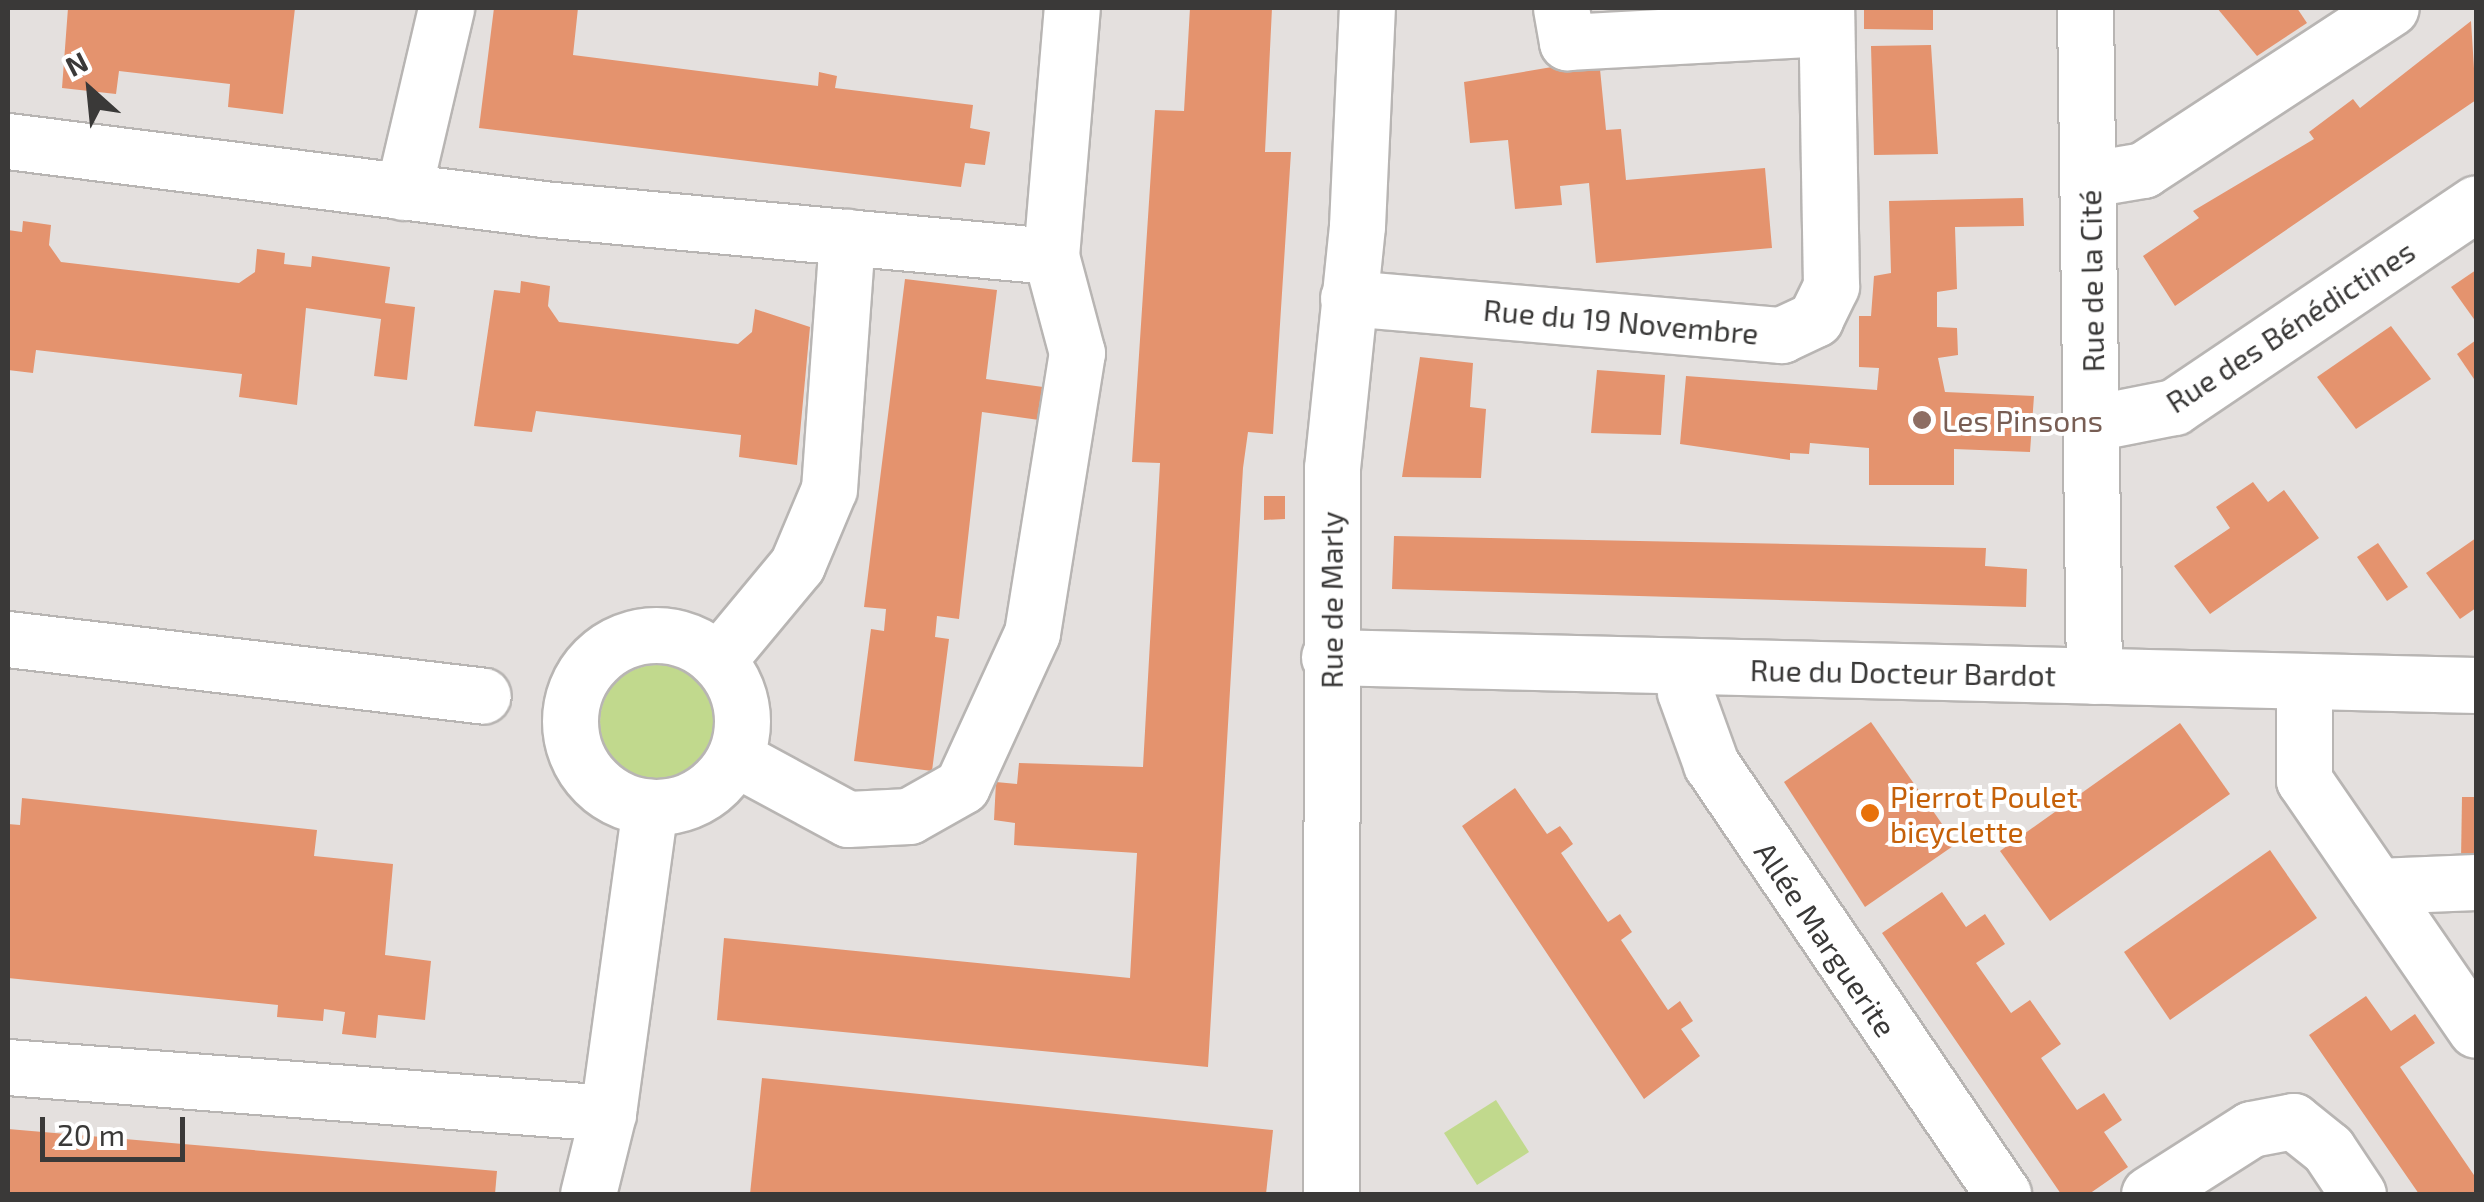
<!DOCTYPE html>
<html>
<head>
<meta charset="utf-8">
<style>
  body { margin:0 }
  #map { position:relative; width:2484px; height:1202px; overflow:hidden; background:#e4e0de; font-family:"Exo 2",sans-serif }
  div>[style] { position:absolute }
  .green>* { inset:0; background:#c1d98d }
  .round { border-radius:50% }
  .building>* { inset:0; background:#e4936e }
  .roads { filter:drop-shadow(2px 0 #b8b5b3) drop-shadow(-2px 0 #b8b5b3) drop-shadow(0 2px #b8b5b3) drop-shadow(0 -2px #b8b5b3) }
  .minor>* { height:55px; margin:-27.5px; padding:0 27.5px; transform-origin:27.5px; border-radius:27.5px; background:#fff }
  .minor>.ring { margin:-27.5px; padding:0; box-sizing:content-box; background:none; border:55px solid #fff; border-radius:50% }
  .dots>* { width:28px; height:28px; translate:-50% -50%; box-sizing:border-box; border:5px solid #fff; border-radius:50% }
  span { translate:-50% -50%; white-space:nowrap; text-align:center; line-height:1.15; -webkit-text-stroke:8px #fff; paint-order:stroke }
  .street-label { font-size:30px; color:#3a3938 }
  .education-label { font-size:30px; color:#785e54 }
  .left { translate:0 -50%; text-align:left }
  .food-label { font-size:30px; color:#c56008 }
  .frame { position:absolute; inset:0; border:10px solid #3a3938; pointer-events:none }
  .north { position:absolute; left:40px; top:40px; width:100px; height:100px; -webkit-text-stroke:8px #fff; paint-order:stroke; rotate:333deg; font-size:28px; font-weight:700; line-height:40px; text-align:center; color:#3a3938 }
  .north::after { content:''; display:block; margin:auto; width:35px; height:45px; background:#3a3938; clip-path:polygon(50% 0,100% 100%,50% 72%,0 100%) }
  .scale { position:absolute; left:40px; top:1117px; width:145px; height:45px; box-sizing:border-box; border:5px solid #3a3938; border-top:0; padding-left:12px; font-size:30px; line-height:35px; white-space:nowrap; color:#3a3938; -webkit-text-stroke:8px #fff; paint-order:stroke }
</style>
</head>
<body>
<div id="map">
  <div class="green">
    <i class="round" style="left:600px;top:665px;width:114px;height:114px"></i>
    <i style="clip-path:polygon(1496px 1100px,1529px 1152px,1477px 1185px,1444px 1133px)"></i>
  </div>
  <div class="building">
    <i style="clip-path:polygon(68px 8px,295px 8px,283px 114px,228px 107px,230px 84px,119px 71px,116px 94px,62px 88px)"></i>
    <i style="clip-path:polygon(494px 8px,578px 8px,573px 55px,818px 86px,819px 72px,837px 76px,835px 88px,973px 105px,970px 128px,990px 132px,985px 165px,965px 163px,961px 187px,479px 128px)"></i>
    <i style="clip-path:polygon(1190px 8px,1272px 8px,1265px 152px,1291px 152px,1273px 434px,1248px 432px,1243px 468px,1208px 1067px,717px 1020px,724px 938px,1130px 978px,1137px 853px,1014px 845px,1015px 823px,994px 820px,996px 782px,1017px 784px,1019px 763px,1143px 767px,1160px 463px,1132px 462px,1155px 110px,1184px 111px)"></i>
    <i style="clip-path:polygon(1615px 8px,1736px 8px,1615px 19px)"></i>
    <i style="clip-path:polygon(1864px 8px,1933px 8px,1933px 30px,1864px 29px)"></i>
    <i style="clip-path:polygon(2217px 8px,2297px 8px,2307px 23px,2257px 56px)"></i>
    <i style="clip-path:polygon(2471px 21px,2476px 100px,2175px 306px,2143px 256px,2199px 218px,2193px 211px,2314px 139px,2309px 132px,2353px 99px,2360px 108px)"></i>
    <i style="clip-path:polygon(1931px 45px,1938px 154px,1874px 155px,1871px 46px)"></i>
    <i style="clip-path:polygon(1599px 59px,1606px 130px,1621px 129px,1626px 180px,1765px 168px,1772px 248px,1596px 263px,1589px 183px,1560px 186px,1562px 205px,1515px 209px,1508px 140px,1470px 143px,1464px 82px)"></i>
    <i style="clip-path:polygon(2023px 198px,2024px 226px,1955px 227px,1957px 289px,1937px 292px,1937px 327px,1957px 328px,1958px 355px,1938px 358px,1945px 392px,2034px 396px,2030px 452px,1954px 449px,1954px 485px,1869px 485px,1869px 448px,1810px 443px,1809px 454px,1790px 453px,1790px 460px,1680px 444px,1686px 376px,1877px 390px,1879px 368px,1859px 367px,1859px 316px,1871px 316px,1874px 276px,1891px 273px,1889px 201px)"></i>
    <i style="clip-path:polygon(23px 221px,51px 225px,49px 245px,61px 262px,239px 283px,255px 272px,257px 249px,285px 253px,284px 264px,311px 267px,312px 256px,390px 267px,385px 303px,415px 307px,407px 380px,374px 376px,381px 319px,306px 308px,297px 405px,239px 397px,242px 374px,36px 350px,33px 373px,8px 370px,8px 230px,22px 232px)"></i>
    <i style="clip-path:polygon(2476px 270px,2476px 322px,2451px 287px)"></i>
    <i style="clip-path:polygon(905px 279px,997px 290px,986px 379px,1043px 387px,1039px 420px,982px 412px,959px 619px,937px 616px,935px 637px,949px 639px,932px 771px,854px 761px,871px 629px,884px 631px,886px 609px,864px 607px)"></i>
    <i style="clip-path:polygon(521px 281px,550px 286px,548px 306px,559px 322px,738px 344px,752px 332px,755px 309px,810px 327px,797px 465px,739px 457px,741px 435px,536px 411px,532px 432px,474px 426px,494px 290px,520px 293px)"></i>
    <i style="clip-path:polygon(2391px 326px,2431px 379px,2356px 429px,2317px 377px)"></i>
    <i style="clip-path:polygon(2476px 340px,2476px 382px,2457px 354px)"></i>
    <i style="clip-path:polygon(1420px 357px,1473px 363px,1470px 407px,1486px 409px,1481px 478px,1402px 477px)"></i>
    <i style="clip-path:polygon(1597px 370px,1665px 375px,1661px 435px,1591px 433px)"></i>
    <i style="clip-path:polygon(2253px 482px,2268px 502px,2284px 490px,2319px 538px,2210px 614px,2174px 566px,2230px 528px,2216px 507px)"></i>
    <i style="clip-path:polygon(1264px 496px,1285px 496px,1285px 519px,1264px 520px)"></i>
    <i style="clip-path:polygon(1394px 536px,1986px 548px,1985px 566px,2027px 569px,2026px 607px,1392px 589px)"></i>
    <i style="clip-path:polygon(2476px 538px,2476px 608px,2460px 619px,2426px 573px)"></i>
    <i style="clip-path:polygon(2378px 543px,2408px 587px,2387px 601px,2357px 557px)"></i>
    <i style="clip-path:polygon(1871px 722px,1956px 844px,1865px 907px,1784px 782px)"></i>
    <i style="clip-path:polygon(2180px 723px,2230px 794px,2050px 921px,2000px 851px)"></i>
    <i style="clip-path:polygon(1515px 788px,1547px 834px,1560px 826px,1567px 835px,1573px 844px,1561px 853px,1608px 922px,1620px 914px,1632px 932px,1621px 940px,1668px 1010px,1680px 1001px,1693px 1021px,1681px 1029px,1700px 1056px,1644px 1099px,1462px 826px)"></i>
    <i style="clip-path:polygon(2462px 797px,2476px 797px,2476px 860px,2461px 860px)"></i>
    <i style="clip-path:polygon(22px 798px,317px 830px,314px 856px,393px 864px,385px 955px,431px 961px,425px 1020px,378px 1015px,376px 1038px,342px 1034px,345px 1012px,324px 1009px,323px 1021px,277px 1017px,278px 1005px,8px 978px,8px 824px,20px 825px)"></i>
    <i style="clip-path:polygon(2270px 850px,2317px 918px,2170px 1020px,2124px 952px)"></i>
    <i style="clip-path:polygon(1942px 892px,1966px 927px,1985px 914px,2005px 944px,1976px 963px,2011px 1013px,2030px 1000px,2061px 1044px,2041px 1058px,2077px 1110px,2104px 1093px,2122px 1120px,2104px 1132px,2128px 1167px,2089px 1194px,2061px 1194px,1882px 933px)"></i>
    <i style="clip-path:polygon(2366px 996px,2391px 1031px,2415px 1014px,2435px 1043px,2400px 1067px,2476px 1178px,2476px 1194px,2419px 1194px,2309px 1035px)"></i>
    <i style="clip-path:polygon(762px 1078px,1273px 1130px,1266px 1194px,750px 1194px)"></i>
    <i style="clip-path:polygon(8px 1129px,497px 1171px,495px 1194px,8px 1194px)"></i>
  </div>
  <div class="roads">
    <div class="minor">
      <i style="left:1561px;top:8px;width:35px;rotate:80deg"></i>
      <i style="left:1567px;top:42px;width:259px;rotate:-3.1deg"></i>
      <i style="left:2085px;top:8px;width:668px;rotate:89.23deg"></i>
      <i style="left:8px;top:141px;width:539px;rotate:7.24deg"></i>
      <i style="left:543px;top:209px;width:510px;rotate:5.29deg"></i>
      <i style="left:2090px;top:179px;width:54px;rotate:-9.6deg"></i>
      <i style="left:2143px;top:170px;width:296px;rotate:-33.2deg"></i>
      <i style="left:403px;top:192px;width:189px;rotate:-76.8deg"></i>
      <i style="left:1348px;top:298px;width:435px;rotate:4.9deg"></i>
      <i style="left:1781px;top:335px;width:38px;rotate:-25deg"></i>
      <i style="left:1815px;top:319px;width:37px;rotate:-64deg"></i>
      <i style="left:1831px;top:286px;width:278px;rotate:-91deg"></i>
      <i style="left:2093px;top:423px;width:83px;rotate:-11.2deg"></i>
      <i style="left:2174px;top:407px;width:364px;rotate:-34deg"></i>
      <i class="ring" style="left:570px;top:635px;width:117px;height:117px"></i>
      <i style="left:8px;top:639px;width:478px;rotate:6.8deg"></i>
      <i style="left:1329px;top:657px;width:1147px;rotate:1.4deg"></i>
      <i style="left:718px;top:660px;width:124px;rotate:-50.3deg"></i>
      <i style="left:797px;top:565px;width:82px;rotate:-67.2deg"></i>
      <i style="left:829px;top:489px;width:253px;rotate:-85.9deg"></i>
      <i style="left:1686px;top:668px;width:24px;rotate:92deg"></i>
      <i style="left:1685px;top:692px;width:77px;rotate:70.1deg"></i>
      <i style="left:1711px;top:764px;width:520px;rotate:55.82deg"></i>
      <i style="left:2304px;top:681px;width:99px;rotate:90deg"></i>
      <i style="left:2304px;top:780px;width:303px;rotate:55.5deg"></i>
      <i style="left:735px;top:758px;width:128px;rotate:28.4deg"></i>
      <i style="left:848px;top:819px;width:61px;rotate:-2.8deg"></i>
      <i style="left:909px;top:816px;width:61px;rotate:-29.5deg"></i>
      <i style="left:962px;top:786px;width:168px;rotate:-65.4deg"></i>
      <i style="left:1032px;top:633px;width:284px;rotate:-80.9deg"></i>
      <i style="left:1077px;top:353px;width:100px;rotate:-105deg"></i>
      <i style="left:1051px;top:256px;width:249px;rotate:-85.2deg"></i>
      <i style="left:2377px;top:886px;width:99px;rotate:-2.3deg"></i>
      <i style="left:8px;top:1067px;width:602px;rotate:4.38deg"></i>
      <i style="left:588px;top:1194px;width:83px;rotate:-76.1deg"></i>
      <i style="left:608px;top:1113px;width:309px;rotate:-82.2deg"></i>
      <i style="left:1331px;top:1194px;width:726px;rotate:-89.92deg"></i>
      <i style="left:1332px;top:468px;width:243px;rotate:-84.1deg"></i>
      <i style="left:1357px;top:226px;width:218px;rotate:-87.4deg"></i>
      <i style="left:2149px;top:1194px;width:121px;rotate:-32.5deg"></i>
      <i style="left:2251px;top:1129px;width:43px;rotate:-10.8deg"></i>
      <i style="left:2293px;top:1121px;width:45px;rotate:38.7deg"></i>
      <i style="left:2328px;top:1149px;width:54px;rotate:56.3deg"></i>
    </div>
  </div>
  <div class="dots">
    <i style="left:1922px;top:420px;background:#8d6e63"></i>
    <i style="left:1870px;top:813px;background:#e8710a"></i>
  </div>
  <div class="street-label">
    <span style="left:2091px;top:281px;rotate:-91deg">Rue de la Cité</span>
    <span style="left:1621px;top:321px;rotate:5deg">Rue du 19 Novembre</span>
    <span style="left:2290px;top:326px;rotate:-33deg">Rue des Bénédictines</span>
    <span style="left:1331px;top:600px;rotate:-90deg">Rue de Marly</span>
    <span style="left:1903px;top:672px;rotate:1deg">Rue du Docteur Bardot</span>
    <span style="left:1826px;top:939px;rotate:56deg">Allée Marguerite</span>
  </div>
  <div class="education-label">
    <span class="left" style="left:1942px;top:420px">Les Pinsons</span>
  </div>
  <div class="food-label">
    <span class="left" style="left:1890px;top:813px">Pierrot Poulet<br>bicyclette</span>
  </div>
  <div class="frame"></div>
  <div class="north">N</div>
  <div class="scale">20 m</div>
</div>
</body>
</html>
